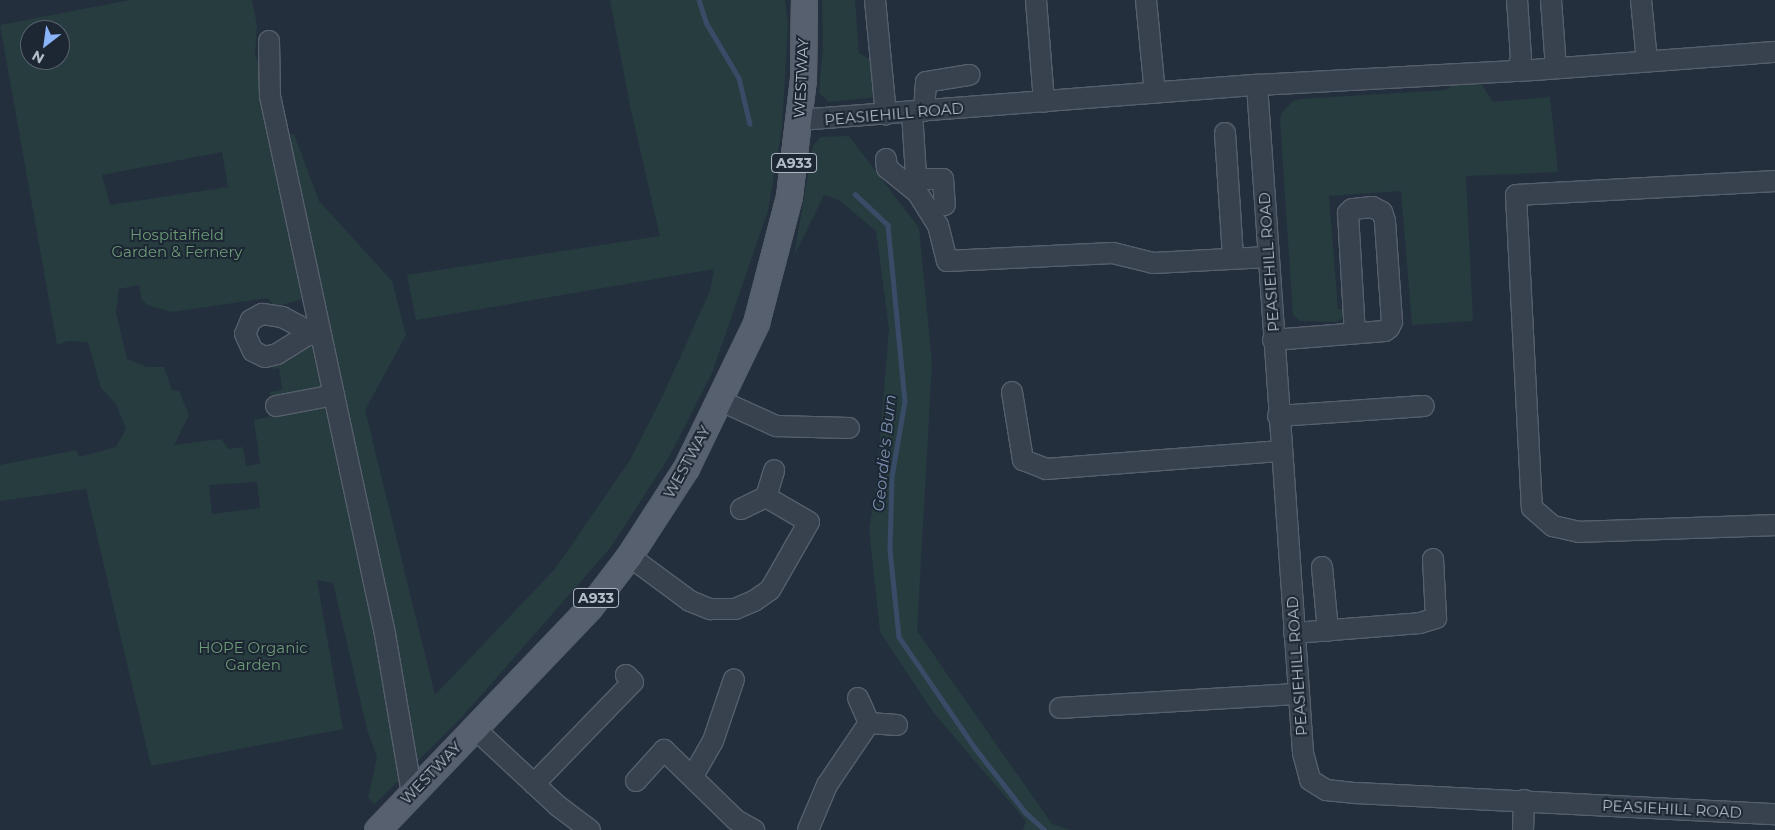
<!DOCTYPE html>
<html>
<head>
<meta charset="utf-8">
<style>
  body { margin:0 }
  #map { position:relative; width:1775px; height:830px; overflow:hidden; background:#242f3e; font-family:Montserrat,sans-serif }
  div>[style] { position:absolute }
  .green>* { inset:0; background:#263c3f }
  .stream>* { height:4.5px; margin:-2.25px; padding:0 2.25px; transform-origin:2.25px; border-radius:2.25px; background:#394c67 }
  .roads { filter:drop-shadow(1px 0 #565f6c) drop-shadow(-1px 0 #565f6c) drop-shadow(0 1px #565f6c) drop-shadow(0 -1px #565f6c) }
  .minor>* { height:20px; margin:-10px; padding:0 10px; transform-origin:10px; border-radius:10px; background:#38414e }
  .major>* { height:25px; margin:-12.5px; padding:0 12.5px; transform-origin:12.5px; border-radius:12.5px; background:#56606e }
  span { translate:-50% -50%; white-space:nowrap; text-align:center; line-height:1.15; -webkit-text-stroke:4px #1d2633; paint-order:stroke }
  .shield-label span { padding:1px 4px; background:#1d2633; border:1px solid; border-radius:4px; -webkit-text-stroke-width:0 }
  .shield-label { font-size:14px; color:#b4bcc9; font-weight:700 }
  .street-label { font-size:15px; color:#b4bcc9 }
  .park-label { font-size:15px; color:#6b9a76 }
  .water-label { font-size:16px; color:#7c92b1; font-style:italic }
  .north { position:absolute; left:20px; top:20px; width:50px; height:50px; box-sizing:border-box; background:#1d2633; border:1px solid #59626f; border-radius:50%; rotate:210deg; font-size:14px; font-weight:700; line-height:20px; text-align:center; color:#b4bcc9 }
  .north::after { content:''; display:block; margin:auto; width:18px; height:22px; background:#8ab4f8; clip-path:polygon(50% 0,100% 100%,50% 72%,0 100%) }
</style>
</head>
<body>
<div id="map">
  <div class="green">
    <i style="clip-path:polygon(evenodd,130px 0,252px 0,257px 25px,255px 55px,267px 77px,281px 136px,294px 134px,319px 201px,392px 281px,406px 335px,365px 410px,435px 695px,555px 569px,630px 460px,662px 397px,710px 291px,714px 269px,416px 320px,407px 275px,660px 236px,630px 106px,610px 0,785px 0,788px 25px,782px 128px,768px 211px,712px 373px,669px 457px,611px 547px,462px 717px,375px 804px,368px 798px,377px 757px,367px 729px,333px 583px,317px 580px,343px 729px,151px 766px,86px 489px,0 501px,0 465px,77px 450px,79px 457px,116px 447px,126px 429px,116px 404px,101px 388px,88px 342px,68px 341px,57px 345px,0 25px,130px 0,30px 30px,60px 30px,60px 60px,30px 60px,30px 30px,130px 0,222px 152px,228px 187px,110px 205px,102px 175px,222px 152px,130px 0,139px 285px,142px 300px,147px 305px,172px 312px,268px 298px,274px 307px,317px 295px,300px 347px,278px 360px,272px 369px,279px 368px,282px 390px,270px 392px,271px 402px,330px 391px,273px 411px,273px 416px,254px 420px,260px 464px,246px 466px,243px 447px,229px 449px,221px 439px,174px 445px,189px 415px,179px 391px,172px 390px,164px 367px,147px 367px,127px 359px,116px 312px,119px 289px,139px 285px,130px 0,257px 482px,260px 508px,212px 514px,209px 485px,257px 482px)"></i>
    <i style="clip-path:polygon(822px 0,855px 0,859px 53px,873px 61px,877px 97px,829px 102px,819px 93px,823px 46px)"></i>
    <i style="clip-path:polygon(1456px 83px,1481px 83px,1493px 102px,1550px 97px,1558px 172px,1466px 176px,1473px 321px,1412px 325px,1401px 191px,1329px 196px,1338px 309px,1348px 309px,1347px 315px,1336px 322px,1300px 321px,1293px 315px,1280px 120px,1282px 112px,1293px 101px,1300px 99px,1446px 90px)"></i>
    <i style="clip-path:polygon(849px 136px,919px 228px,932px 363px,917px 631px,1052px 824px,1071px 830px,1023px 830px,1026px 821px,933px 712px,880px 632px,869px 529px,876px 487px,889px 329px,876px 231px,839px 200px,824px 195px,794px 256px,813px 146px,821px 137px)"></i>
  </div>
  <div class="stream">
    <i style="left:699px;top:0;width:25px;rotate:72deg"></i>
    <i style="left:707px;top:24px;width:63px;rotate:59.3deg"></i>
    <i style="left:739px;top:78px;width:47px;rotate:76.6deg"></i>
    <i style="left:855px;top:194px;width:45px;rotate:43.2deg"></i>
    <i style="left:888px;top:225px;width:177px;rotate:84.5deg"></i>
    <i style="left:905px;top:401px;width:77px;rotate:99.7deg"></i>
    <i style="left:892px;top:477px;width:73px;rotate:91.6deg"></i>
    <i style="left:890px;top:550px;width:87px;rotate:84.1deg"></i>
    <i style="left:899px;top:637px;width:135px;rotate:55.6deg"></i>
    <i style="left:975px;top:748px;width:83px;rotate:51.9deg"></i>
    <i style="left:1026px;top:813px;width:25px;rotate:42deg"></i>
  </div>
  <div class="roads">
    <div class="minor">
      <i style="left:875px;top:0;width:115px;rotate:84.5deg"></i>
      <i style="left:1036px;top:0;width:102px;rotate:85.5deg"></i>
      <i style="left:1146px;top:0;width:93px;rotate:84.5deg"></i>
      <i style="left:1551px;top:0;width:68px;rotate:85.8deg"></i>
      <i style="left:1641px;top:0;width:61px;rotate:84.4deg"></i>
      <i style="left:269px;top:41px;width:55px;rotate:89deg"></i>
      <i style="left:270px;top:96px;width:550px;rotate:77.93deg"></i>
      <i style="left:385px;top:634px;width:161px;rotate:80.4deg"></i>
      <i style="left:1517px;top:71px;width:14px;rotate:-73deg"></i>
      <i style="left:1521px;top:58px;width:58px;rotate:-93.9deg"></i>
      <i style="left:1257px;top:85px;width:610px;rotate:86.05deg"></i>
      <i style="left:1299px;top:694px;width:59px;rotate:86.1deg"></i>
      <i style="left:1303px;top:753px;width:28px;rotate:75deg"></i>
      <i style="left:1310px;top:780px;width:19px;rotate:32deg"></i>
      <i style="left:1326px;top:790px;width:30px;rotate:6deg"></i>
      <i style="left:1356px;top:793px;width:420px;rotate:2.9deg"></i>
      <i style="left:924px;top:111px;width:29px;rotate:-86deg"></i>
      <i style="left:926px;top:82px;width:44px;rotate:-9.2deg"></i>
      <i style="left:912px;top:112px;width:80px;rotate:86.4deg"></i>
      <i style="left:917px;top:192px;width:39px;rotate:58deg"></i>
      <i style="left:938px;top:225px;width:37px;rotate:76deg"></i>
      <i style="left:947px;top:261px;width:166px;rotate:-2.8deg"></i>
      <i style="left:1113px;top:253px;width:41px;rotate:14deg"></i>
      <i style="left:1153px;top:263px;width:115px;rotate:-3deg"></i>
      <i style="left:799px;top:120px;width:459px;rotate:-4.4deg"></i>
      <i style="left:1257px;top:85px;width:277px;rotate:-3.1deg"></i>
      <i style="left:1534px;top:70px;width:242px;rotate:-4.3deg"></i>
      <i style="left:1225px;top:133px;width:125px;rotate:86.3deg"></i>
      <i style="left:886px;top:159px;width:9px;rotate:84deg"></i>
      <i style="left:887px;top:168px;width:38px;rotate:39deg"></i>
      <i style="left:917px;top:179px;width:26px"></i>
      <i style="left:943px;top:179px;width:26px;rotate:86deg"></i>
      <i style="left:1775px;top:181px;width:259px;rotate:176.9deg"></i>
      <i style="left:1516px;top:195px;width:313px;rotate:87.1deg"></i>
      <i style="left:1532px;top:508px;width:28px;rotate:41deg"></i>
      <i style="left:1553px;top:526px;width:27px;rotate:13deg"></i>
      <i style="left:1579px;top:532px;width:196px;rotate:-2deg"></i>
      <i style="left:316px;top:335px;width:38px;rotate:-152deg"></i>
      <i style="left:282px;top:317px;width:20px;rotate:-171deg"></i>
      <i style="left:262px;top:314px;width:13px;rotate:151deg"></i>
      <i style="left:251px;top:320px;width:15px;rotate:113deg"></i>
      <i style="left:245px;top:334px;width:19px;rotate:65deg"></i>
      <i style="left:253px;top:351px;width:13px;rotate:27deg"></i>
      <i style="left:265px;top:357px;width:12px;rotate:-14deg"></i>
      <i style="left:277px;top:354px;width:36px;rotate:-32deg"></i>
      <i style="left:308px;top:335px;width:13px"></i>
      <i style="left:1273px;top:340px;width:112px;rotate:-4.6deg"></i>
      <i style="left:1385px;top:331px;width:5px;rotate:-37deg"></i>
      <i style="left:1389px;top:328px;width:7px;rotate:-63deg"></i>
      <i style="left:1392px;top:322px;width:101px;rotate:-94deg"></i>
      <i style="left:1385px;top:221px;width:9px;rotate:-108deg"></i>
      <i style="left:1382px;top:212px;width:11px;rotate:-153deg"></i>
      <i style="left:1372px;top:207px;width:20px;rotate:174deg"></i>
      <i style="left:1352px;top:209px;width:6px;rotate:135deg"></i>
      <i style="left:1348px;top:213px;width:120px;rotate:86.7deg"></i>
      <i style="left:1012px;top:392px;width:69px;rotate:80.8deg"></i>
      <i style="left:1023px;top:460px;width:25px;rotate:21deg"></i>
      <i style="left:1046px;top:469px;width:236px;rotate:-4.4deg"></i>
      <i style="left:719px;top:400px;width:63px;rotate:24.5deg"></i>
      <i style="left:776px;top:426px;width:73px;rotate:1.6deg"></i>
      <i style="left:276px;top:406px;width:59px;rotate:-10.7deg"></i>
      <i style="left:1278px;top:416px;width:146px;rotate:-3.9deg"></i>
      <i style="left:741px;top:509px;width:28px;rotate:-26deg"></i>
      <i style="left:766px;top:497px;width:28px;rotate:-73deg"></i>
      <i style="left:629px;top:556px;width:76px;rotate:36.4deg"></i>
      <i style="left:690px;top:601px;width:22px;rotate:22deg"></i>
      <i style="left:710px;top:609px;width:25px"></i>
      <i style="left:735px;top:609px;width:21px;rotate:-23deg"></i>
      <i style="left:754px;top:601px;width:19px;rotate:-35deg"></i>
      <i style="left:770px;top:590px;width:78px;rotate:-60.2deg"></i>
      <i style="left:809px;top:522px;width:50px;rotate:-149.8deg"></i>
      <i style="left:1322px;top:567px;width:64px;rotate:84.6deg"></i>
      <i style="left:1294px;top:633px;width:126px;rotate:-4.5deg"></i>
      <i style="left:1420px;top:623px;width:17px;rotate:-17deg"></i>
      <i style="left:1436px;top:618px;width:59px;rotate:-92.9deg"></i>
      <i style="left:858px;top:698px;width:27px;rotate:66deg"></i>
      <i style="left:869px;top:723px;width:28px;rotate:4deg"></i>
      <i style="left:1060px;top:708px;width:239px;rotate:-3.4deg"></i>
      <i style="left:474px;top:728px;width:115px;rotate:42.9deg"></i>
      <i style="left:558px;top:806px;width:40px;rotate:37deg"></i>
      <i style="left:693px;top:776px;width:40px;rotate:-60.3deg"></i>
      <i style="left:713px;top:741px;width:65px;rotate:-71.3deg"></i>
      <i style="left:636px;top:781px;width:42px;rotate:-47.9deg"></i>
      <i style="left:664px;top:750px;width:100px;rotate:44.2deg"></i>
      <i style="left:736px;top:820px;width:21px;rotate:29deg"></i>
      <i style="left:534px;top:784px;width:142px;rotate:-45.9deg"></i>
      <i style="left:633px;top:682px;width:10px;rotate:-135deg"></i>
      <i style="left:808px;top:830px;width:49px;rotate:-67.1deg"></i>
      <i style="left:827px;top:785px;width:75px;rotate:-55.9deg"></i>
      <i style="left:1523px;top:830px;width:30px;rotate:-88deg"></i>
    </div>
    <div class="major">
      <i style="left:377px;top:830px;width:308px;rotate:-46.3deg"></i>
      <i style="left:590px;top:607px;width:64px;rotate:-52.6deg"></i>
      <i style="left:629px;top:556px;width:105px;rotate:-57.1deg"></i>
      <i style="left:686px;top:468px;width:161px;rotate:-64.2deg"></i>
      <i style="left:756px;top:323px;width:131px;rotate:-75.4deg"></i>
      <i style="left:789px;top:196px;width:119px;rotate:-83.2deg"></i>
      <i style="left:803px;top:78px;width:78px;rotate:-89.3deg"></i>
    </div>
  </div>
  <div class="shield-label">
    <span style="left:794px;top:163px">A933</span>
    <span style="left:596px;top:598px">A933</span>
  </div>
  <div class="street-label">
    <span style="left:801px;top:78px;rotate:-87deg">WESTWAY</span>
    <span style="left:894px;top:114px;rotate:-5deg">PEASIEHILL ROAD</span>
    <span style="left:1269px;top:262px;rotate:-94deg">PEASIEHILL ROAD</span>
    <span style="left:687px;top:462px;rotate:-61deg">WESTWAY</span>
    <span style="left:1297px;top:666px;rotate:-94deg">PEASIEHILL ROAD</span>
    <span style="left:431px;top:773px;rotate:-46deg">WESTWAY</span>
    <span style="left:1672px;top:809px;rotate:3deg">PEASIEHILL ROAD</span>
  </div>
  <div class="park-label">
    <span style="left:177px;top:243px">Hospitalfield<br>Garden &amp; Fernery</span>
    <span style="left:253px;top:656px">HOPE Organic<br>Garden</span>
  </div>
  <div class="water-label">
    <span style="left:885px;top:453px;rotate:-84deg">Geordie's Burn</span>
  </div>
  <div class="north">N</div>
</div>
</body>
</html>
